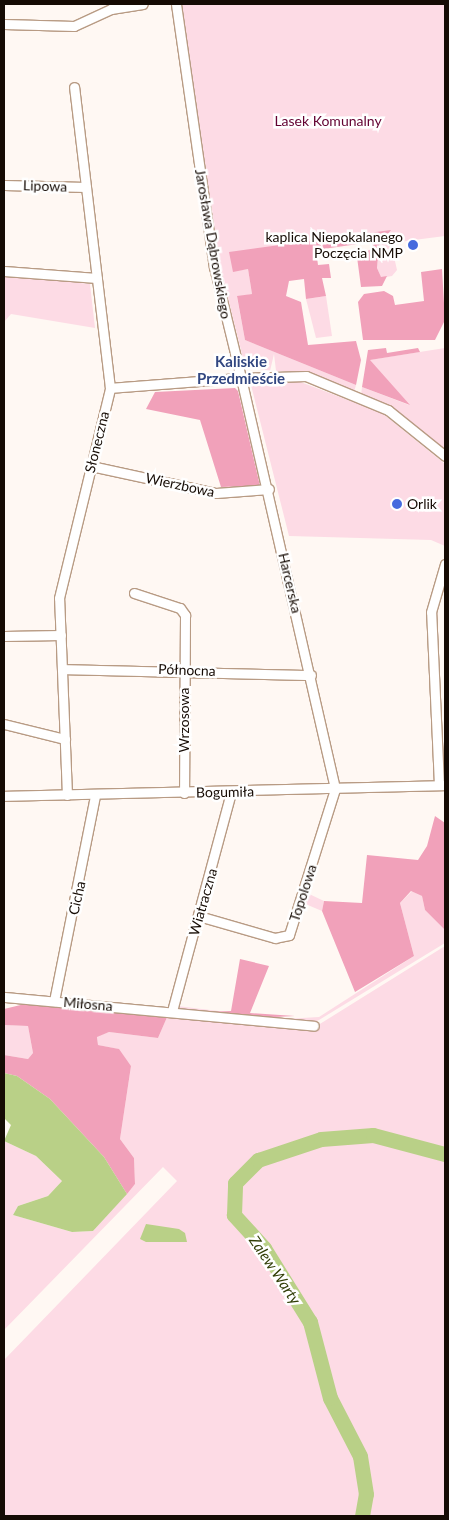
<!DOCTYPE html>
<html>
<head>
<meta charset="utf-8">
<style>
  body { margin:0 }
  #map { position:relative; width:449px; height:1520px; overflow:hidden; background:#fff8f3; font-family:Lato,sans-serif }
  div>[style] { position:absolute }
  .green>* { inset:0; background:#fddbe5 }
  .forest>* { inset:0; background:#f1a1ba }
  .water>* { inset:0; background:#b9d087 }
  .river>* { height:15px; margin:-7.5px; padding:0 7.5px; transform-origin:7.5px; border-radius:7.5px; background:#b9d087 }
  .roads { filter:drop-shadow(1px 0 #b89b84) drop-shadow(-1px 0 #b89b84) drop-shadow(0 1px #b89b84) drop-shadow(0 -1px #b89b84) }
  .minor>* { height:9px; margin:-4.5px; padding:0 4.5px; transform-origin:4.5px; border-radius:4.5px; background:#fff }
  .dots>* { width:14px; height:14px; translate:-50% -50%; box-sizing:border-box; border:2px solid #fff; border-radius:50% }
  span { translate:-50% -50%; white-space:nowrap; text-align:center; line-height:1.15; -webkit-text-stroke:5px #fff; paint-order:stroke }
  .park-label { font-size:14px; color:#620131 }
  .street-label { font-size:14px; color:#150b04 }
  .poi-label { font-size:14px; color:#150b04 }
  .right { translate:-100% -50%; text-align:right }
  .left { translate:0 -50%; text-align:left }
  .neighbourhood-label { font-size:15px; color:#324781; font-weight:700 }
  .water-label { font-size:15px; color:#313e07; font-style:italic }
  .frame { position:absolute; inset:0; border:5px solid #150b04; pointer-events:none }
</style>
</head>
<body>
<div id="map">
  <div class="green">
    <i style="clip-path:polygon(182px 4px,445px 4px,445px 236px,391px 243px,397px 270px,392px 276px,381px 278px,377px 268px,379px 244px,390px 231px,233px 271px,248px 269px,252px 294px,237px 297px,245px 340px,356px 385px,354px 392px,304px 372px,276px 371px,274px 354px,270px 371px,245px 366px,220px 266px)"></i>
    <i style="clip-path:polygon(4px 275px,90px 284px,95px 328px,11px 314px,4px 322px)"></i>
    <i style="clip-path:polygon(326px 296px,332px 336px,316px 338px,306px 299px)"></i>
    <i style="clip-path:polygon(445px 348px,445px 451px,388px 405px,361px 395px,362px 387px,409px 405px,369px 360px)"></i>
    <i style="clip-path:polygon(298px 381px,382px 413px,445px 464px,445px 546px,431px 540px,289px 536px,251px 385px)"></i>
    <i style="clip-path:polygon(412px 891px,422px 896px,425px 910px,445px 930px,445px 943px,319px 1020px,312px 1023px,181px 1010px,177px 1006px,285px 1019px,319px 1017px,414px 956px,400px 903px)"></i>
    <i style="clip-path:polygon(307px 893px,324px 901px,322px 911px,303px 903px)"></i>
    <i style="clip-path:polygon(445px 946px,445px 1516px,4px 1516px,4px 1360px,177px 1181px,163px 1167px,4px 1330px,4px 1141px,36px 1156px,62px 1181px,48px 1196px,18px 1206px,13px 1215px,72px 1232px,93px 1231px,135px 1184px,134px 1158px,120px 1139px,131px 1066px,118px 1049px,98px 1045px,97px 1036px,109px 1032px,158px 1038px,168px 1015px,315px 1027px)"></i>
    <i style="clip-path:polygon(4px 1025px,28px 1026px,33px 1053px,28px 1059px,4px 1055px)"></i>
  </div>
  <div class="forest">
    <i style="clip-path:polygon(391px 230px,379px 245px,377px 268px,381px 277px,387px 276px,382px 286px,361px 287px,357px 257px,373px 248px,372px 242px,316px 250px,318px 265px,329px 264px,331px 278px,322px 278px,326px 296px,306px 299px,304px 279px,289px 281px,286px 296px,301px 302px,308px 345px,356px 341px,361px 360px,356px 385px,245px 340px,237px 296px,252px 294px,248px 269px,233px 272px,229px 252px)"></i>
    <i style="clip-path:polygon(442px 269px,445px 320px,435px 340px,363px 340px,358px 302px,364px 294px,384px 291px,393px 296px,395px 305px,424px 301px,421px 272px)"></i>
    <i style="clip-path:polygon(386px 348px,387px 353px,418px 348px,420px 352px,370px 360px,410px 405px,362px 387px,368px 350px)"></i>
    <i style="clip-path:polygon(235px 388px,238px 391px,260px 486px,221px 487px,200px 420px,146px 409px,155px 392px)"></i>
    <i style="clip-path:polygon(435px 816px,445px 823px,445px 930px,425px 910px,422px 896px,411px 891px,400px 903px,414px 956px,355px 992px,322px 911px,324px 901px,362px 903px,367px 855px,418px 860px,427px 846px)"></i>
    <i style="clip-path:polygon(240px 959px,269px 966px,250px 1013px,295px 1016px,255px 1018px,206px 1012px,231px 1011px)"></i>
    <i style="clip-path:polygon(29px 1003px,168px 1015px,158px 1038px,109px 1032px,97px 1037px,98px 1045px,119px 1049px,131px 1066px,120px 1139px,134px 1158px,135px 1184px,127px 1194px,104px 1157px,50px 1099px,17px 1076px,4px 1073px,4px 1055px,28px 1059px,33px 1053px,28px 1026px,4px 1025px,4px 1009px)"></i>
  </div>
  <div class="water">
    <i style="clip-path:polygon(4px 1073px,17px 1076px,50px 1099px,104px 1157px,127px 1194px,93px 1231px,72px 1232px,13px 1215px,18px 1206px,48px 1196px,62px 1181px,36px 1156px,4px 1141px,11px 1125px,4px 1118px)"></i>
    <i style="clip-path:polygon(146px 1224px,179px 1229px,185px 1233px,187px 1242px,146px 1242px,140px 1239px)"></i>
  </div>
  <div class="river">
    <i style="left:362px;top:1516px;width:22px;rotate:-80deg"></i>
    <i style="left:366px;top:1494px;width:38px;rotate:-99deg"></i>
    <i style="left:360px;top:1456px;width:65px;rotate:-117.3deg"></i>
    <i style="left:330px;top:1398px;width:79px;rotate:-104.7deg"></i>
    <i style="left:310px;top:1322px;width:87px;rotate:-121.9deg"></i>
    <i style="left:264px;top:1248px;width:45px;rotate:-132.3deg"></i>
    <i style="left:234px;top:1215px;width:32px;rotate:-88deg"></i>
    <i style="left:235px;top:1183px;width:33px;rotate:-45deg"></i>
    <i style="left:258px;top:1160px;width:66px;rotate:-18.4deg"></i>
    <i style="left:321px;top:1139px;width:52px;rotate:-4.4deg"></i>
    <i style="left:373px;top:1135px;width:74px;rotate:14.8deg"></i>
  </div>
  <div class="roads">
    <div class="minor">
      <i style="left:176px;top:4px;width:266px;rotate:81.8deg"></i>
      <i style="left:214px;top:267px;width:114px;rotate:76.3deg"></i>
      <i style="left:241px;top:378px;width:65px;rotate:-1.8deg"></i>
      <i style="left:306px;top:376px;width:89px;rotate:22.5deg"></i>
      <i style="left:388px;top:410px;width:73px;rotate:38.9deg"></i>
      <i style="left:4px;top:24px;width:70px;rotate:1.6deg"></i>
      <i style="left:74px;top:26px;width:41px;rotate:-24.7deg"></i>
      <i style="left:111px;top:9px;width:32px;rotate:-9deg"></i>
      <i style="left:4px;top:185px;width:82px;rotate:1.4deg"></i>
      <i style="left:4px;top:271px;width:93px;rotate:4.3deg"></i>
      <i style="left:110px;top:388px;width:131px;rotate:-4.4deg"></i>
      <i style="left:241px;top:378px;width:422px;rotate:77.1deg"></i>
      <i style="left:335px;top:789px;width:153px;rotate:107.5deg"></i>
      <i style="left:289px;top:935px;width:14px;rotate:168deg"></i>
      <i style="left:275px;top:938px;width:79px;rotate:-163.9deg"></i>
      <i style="left:91px;top:466px;width:128px;rotate:12.2deg"></i>
      <i style="left:216px;top:493px;width:53px;rotate:-4.3deg"></i>
      <i style="left:134px;top:593px;width:48px;rotate:18.1deg"></i>
      <i style="left:180px;top:608px;width:9px;rotate:54deg"></i>
      <i style="left:185px;top:615px;width:178px;rotate:90.3deg"></i>
      <i style="left:4px;top:636px;width:57px;rotate:-1deg"></i>
      <i style="left:63px;top:669px;width:248px;rotate:1.4deg"></i>
      <i style="left:4px;top:724px;width:63px;rotate:13.8deg"></i>
      <i style="left:439px;top:785px;width:173px;rotate:-92.6deg"></i>
      <i style="left:431px;top:612px;width:50px;rotate:-73.7deg"></i>
      <i style="left:67px;top:795px;width:197px;rotate:-92.3deg"></i>
      <i style="left:59px;top:598px;width:216px;rotate:-76.3deg"></i>
      <i style="left:110px;top:388px;width:303px;rotate:-96.8deg"></i>
      <i style="left:4px;top:796px;width:441px;rotate:-1.4deg"></i>
      <i style="left:4px;top:997px;width:311px;rotate:5.3deg"></i>
      <i style="left:54px;top:1001px;width:210px;rotate:-78.7deg"></i>
      <i style="left:172px;top:1011px;width:227px;rotate:-74.9deg"></i>
    </div>
  </div>
  <div class="dots">
    <i style="left:413px;top:245px;background:#466bde"></i>
    <i style="left:397px;top:504px;background:#466bde"></i>
  </div>
  <div class="park-label">
    <span style="left:328px;top:121px">Lasek Komunalny</span>
  </div>
  <div class="street-label">
    <span style="left:45px;top:186px;rotate:2deg">Lipowa</span>
    <span style="left:213px;top:244px;rotate:80deg">Jarosława Dąbrowskiego</span>
    <span style="left:97px;top:442px;rotate:-76deg">Słoneczna</span>
    <span style="left:180px;top:485px;rotate:12deg">Wierzbowa</span>
    <span style="left:290px;top:583px;rotate:77deg">Harcerska</span>
    <span style="left:187px;top:670px;rotate:2deg">Północna</span>
    <span style="left:184px;top:720px;rotate:-90deg">Wrzosowa</span>
    <span style="left:225px;top:792px;rotate:-1deg">Bogumiła</span>
    <span style="left:303px;top:893px;rotate:-72deg">Topolowa</span>
    <span style="left:77px;top:898px;rotate:-77deg">Cicha</span>
    <span style="left:203px;top:902px;rotate:-74deg">Wiatraczna</span>
    <span style="left:88px;top:1004px;rotate:5deg">Miłosna</span>
  </div>
  <div class="poi-label">
    <span class="right" style="left:403px;top:245px">kaplica Niepokalanego<br>Poczęcia NMP</span>
    <span class="left" style="left:407px;top:504px">Orlik</span>
  </div>
  <div class="neighbourhood-label">
    <span style="left:241px;top:370px">Kaliskie<br>Przedmieście</span>
  </div>
  <div class="water-label">
    <span style="left:275px;top:1270px;rotate:56deg">Zalew Warty</span>
  </div>
  <div class="frame"></div>
</div>
</body>
</html>
